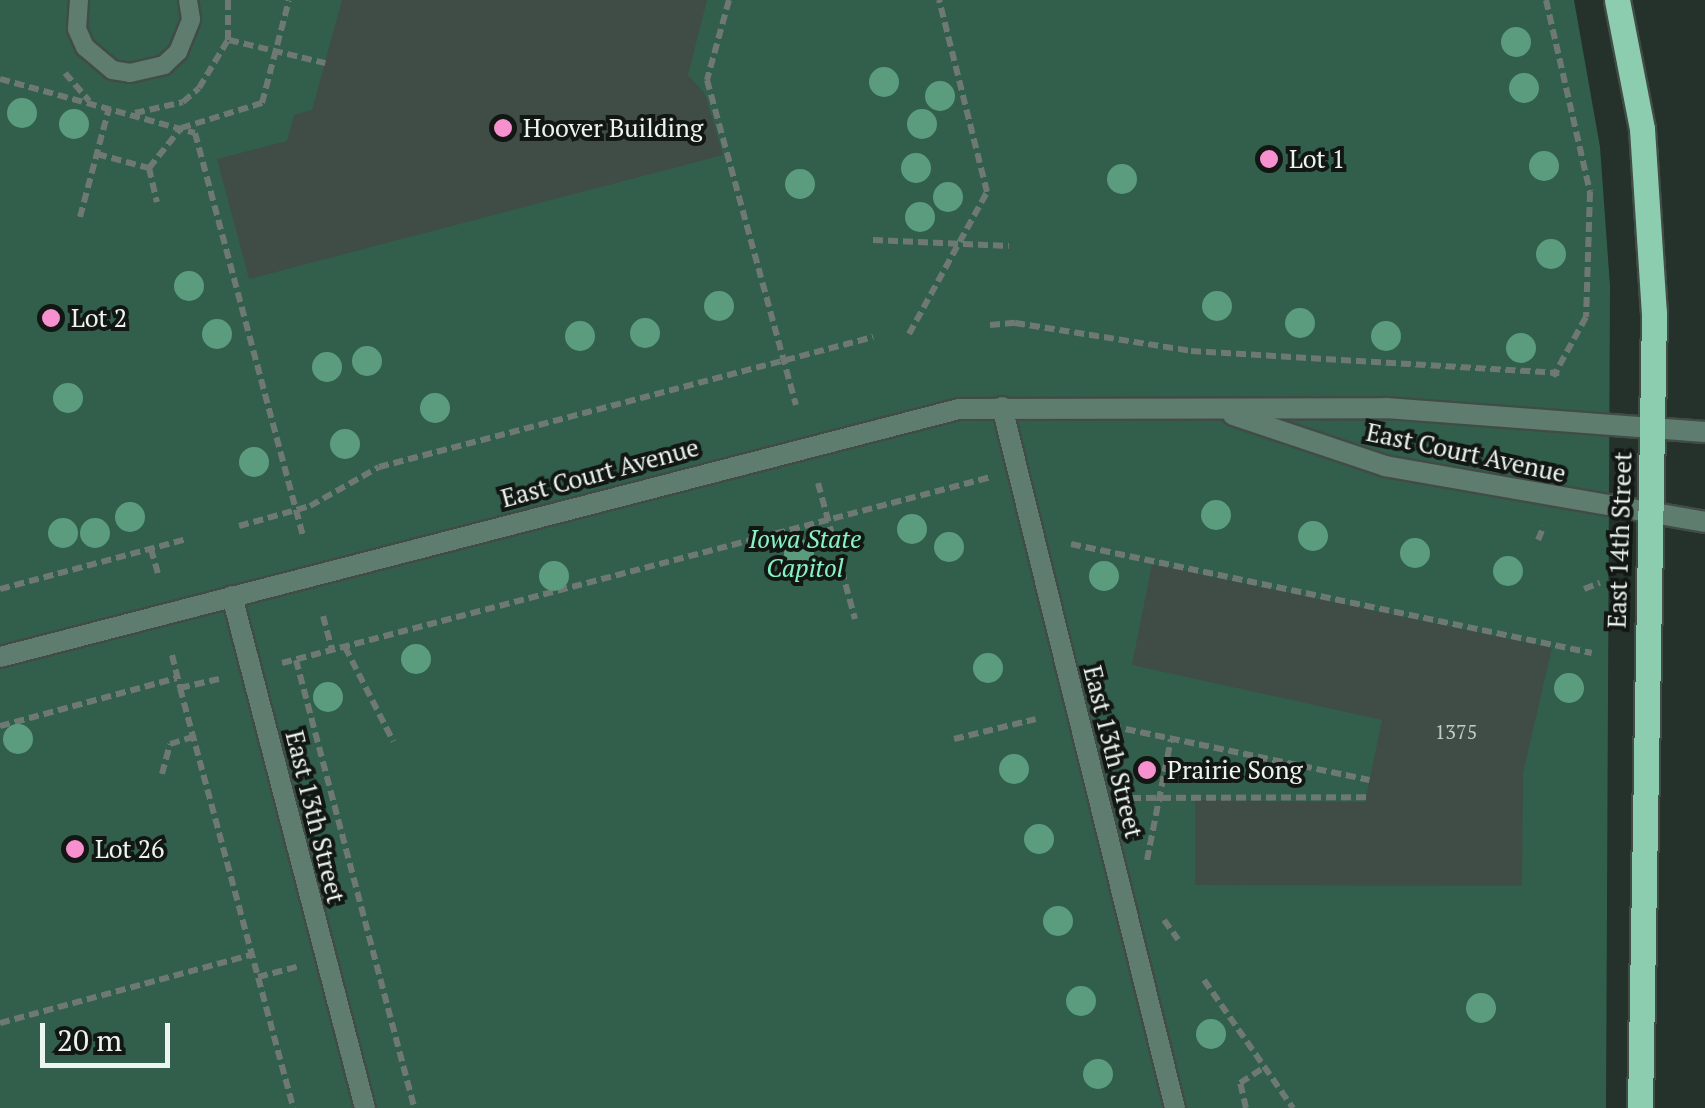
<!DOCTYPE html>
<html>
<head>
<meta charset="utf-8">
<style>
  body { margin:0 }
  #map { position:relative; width:1705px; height:1108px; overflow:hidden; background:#25312b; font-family:"PT Serif",serif }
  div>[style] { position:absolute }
  .green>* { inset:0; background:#315f4b }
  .building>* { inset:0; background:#404c46 }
  .path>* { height:6px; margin-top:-3px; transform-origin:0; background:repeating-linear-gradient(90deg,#6e7973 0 10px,transparent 0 15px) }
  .roads { filter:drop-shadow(2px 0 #414c46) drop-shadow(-2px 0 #414c46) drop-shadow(0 2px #414c46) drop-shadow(0 -2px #414c46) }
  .service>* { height:18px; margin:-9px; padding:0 9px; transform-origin:9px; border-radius:9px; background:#5f7d6e }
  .minor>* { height:20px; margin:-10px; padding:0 10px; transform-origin:10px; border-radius:10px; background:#5f7d6e }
  .tertiary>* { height:20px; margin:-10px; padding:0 10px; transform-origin:10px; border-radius:10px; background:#5f7d6e }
  .primary>* { height:25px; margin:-12.5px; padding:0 12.5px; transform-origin:12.5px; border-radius:12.5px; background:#8dcdaf }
  .trees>* { width:30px; height:30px; margin:-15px; border-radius:50%; background:#5b9c7f }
  .dots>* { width:28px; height:28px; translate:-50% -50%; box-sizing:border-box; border:5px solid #121714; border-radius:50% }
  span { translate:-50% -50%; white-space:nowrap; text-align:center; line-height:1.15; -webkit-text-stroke:8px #121714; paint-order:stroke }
  .number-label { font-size:20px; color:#c1cac5 }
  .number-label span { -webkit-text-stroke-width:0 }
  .poi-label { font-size:25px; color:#ecf4ef }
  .left { translate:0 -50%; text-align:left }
  .street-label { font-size:25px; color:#ecf4ef }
  .park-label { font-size:25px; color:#88f4c4; font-style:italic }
  .scale { position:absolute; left:40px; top:1023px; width:130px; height:45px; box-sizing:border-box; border:5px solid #ecf4ef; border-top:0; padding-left:12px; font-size:30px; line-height:35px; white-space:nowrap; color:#ecf4ef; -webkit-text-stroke:8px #121714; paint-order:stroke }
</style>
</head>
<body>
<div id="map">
  <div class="green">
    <i style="clip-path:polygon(0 0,1574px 0,1600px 147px,1610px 286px,1606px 1108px,0 1108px)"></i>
  </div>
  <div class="building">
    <i style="clip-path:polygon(342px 0,707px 0,688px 75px,705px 94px,723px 155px,249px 279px,217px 159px,287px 141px,294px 115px,312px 110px)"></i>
    <i style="clip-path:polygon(1152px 564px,1552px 648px,1523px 773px,1522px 886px,1195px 885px,1195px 800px,1365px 802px,1382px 720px,1132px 665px)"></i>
  </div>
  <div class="path">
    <i style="left:729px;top:0;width:83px;rotate:105.4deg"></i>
    <i style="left:707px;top:80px;width:337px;rotate:74.7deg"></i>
    <i style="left:1546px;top:0;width:197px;rotate:77.1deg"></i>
    <i style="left:1590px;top:192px;width:125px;rotate:91.8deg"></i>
    <i style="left:1586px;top:317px;width:68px;rotate:118.8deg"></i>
    <i style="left:229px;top:40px;width:99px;rotate:13.5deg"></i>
    <i style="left:65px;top:73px;width:37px;rotate:49deg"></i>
    <i style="left:0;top:79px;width:202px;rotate:15.5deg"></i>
    <i style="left:195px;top:133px;width:417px;rotate:75deg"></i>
    <i style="left:135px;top:113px;width:49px;rotate:-12.9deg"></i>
    <i style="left:183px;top:102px;width:21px;rotate:-41deg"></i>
    <i style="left:199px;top:88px;width:56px;rotate:-58.9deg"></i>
    <i style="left:228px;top:40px;width:40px;rotate:-90deg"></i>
    <i style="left:97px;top:154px;width:54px;rotate:15.1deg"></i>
    <i style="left:149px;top:168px;width:51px;rotate:-51.3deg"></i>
    <i style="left:181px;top:128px;width:85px;rotate:-17.2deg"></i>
    <i style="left:262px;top:103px;width:106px;rotate:-75.3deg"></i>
    <i style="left:149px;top:168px;width:35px;rotate:77deg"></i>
    <i style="left:80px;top:217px;width:113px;rotate:-75.1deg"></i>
    <i style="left:873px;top:240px;width:136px;rotate:2.5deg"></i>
    <i style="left:990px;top:325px;width:25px;rotate:-5deg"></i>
    <i style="left:1015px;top:323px;width:178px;rotate:9deg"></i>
    <i style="left:1191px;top:351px;width:369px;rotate:3.4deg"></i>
    <i style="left:909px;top:334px;width:162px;rotate:-61.2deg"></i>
    <i style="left:987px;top:192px;width:198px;rotate:-104deg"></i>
    <i style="left:818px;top:483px;width:141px;rotate:74.8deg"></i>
    <i style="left:239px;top:526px;width:74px;rotate:-15.7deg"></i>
    <i style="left:310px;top:506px;width:79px;rotate:-29.5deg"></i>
    <i style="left:379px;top:467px;width:511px;rotate:-14.74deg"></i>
    <i style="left:1538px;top:540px;width:15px;rotate:-67deg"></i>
    <i style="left:1071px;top:544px;width:532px;rotate:11.82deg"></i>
    <i style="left:151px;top:549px;width:26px;rotate:74deg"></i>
    <i style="left:0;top:589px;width:193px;rotate:-15deg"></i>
    <i style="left:1584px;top:589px;width:17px;rotate:-21deg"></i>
    <i style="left:323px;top:616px;width:35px;rotate:75deg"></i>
    <i style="left:345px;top:647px;width:106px;rotate:62.9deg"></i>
    <i style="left:172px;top:655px;width:34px;rotate:76deg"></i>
    <i style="left:180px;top:688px;width:44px;rotate:-13.1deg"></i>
    <i style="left:296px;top:660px;width:463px;rotate:75.2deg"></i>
    <i style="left:282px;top:663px;width:733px;rotate:-14.7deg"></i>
    <i style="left:180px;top:688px;width:435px;rotate:74.9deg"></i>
    <i style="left:0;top:726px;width:183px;rotate:-15.2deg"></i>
    <i style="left:1111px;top:726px;width:264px;rotate:11.8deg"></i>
    <i style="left:954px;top:739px;width:84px;rotate:-13.7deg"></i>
    <i style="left:162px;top:774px;width:31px;rotate:-75deg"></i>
    <i style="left:170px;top:744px;width:24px;rotate:-17deg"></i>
    <i style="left:1131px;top:798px;width:235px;rotate:-0.2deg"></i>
    <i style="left:1147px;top:860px;width:123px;rotate:-78.8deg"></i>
    <i style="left:1164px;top:920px;width:24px;rotate:54deg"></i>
    <i style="left:258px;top:977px;width:43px;rotate:-14.7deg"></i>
    <i style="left:1204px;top:980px;width:156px;rotate:55.2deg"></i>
    <i style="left:0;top:1023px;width:260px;rotate:-15.2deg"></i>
    <i style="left:1246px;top:1108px;width:26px;rotate:-103deg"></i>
    <i style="left:1240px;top:1083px;width:30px;rotate:-33deg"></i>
  </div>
  <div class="roads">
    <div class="service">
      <i style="left:79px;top:0;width:29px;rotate:94deg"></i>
      <i style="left:77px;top:29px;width:20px;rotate:66deg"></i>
      <i style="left:85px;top:47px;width:35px;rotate:40deg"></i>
      <i style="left:112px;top:70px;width:18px;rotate:9deg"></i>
      <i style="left:130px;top:73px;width:35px;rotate:-13deg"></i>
      <i style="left:164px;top:65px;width:19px;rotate:-43deg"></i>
      <i style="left:178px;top:52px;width:35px;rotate:-68deg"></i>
      <i style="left:191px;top:19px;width:19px;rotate:-99deg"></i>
    </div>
    <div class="minor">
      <i style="left:1002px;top:407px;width:722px;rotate:76.14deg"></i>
      <i style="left:232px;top:596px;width:529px;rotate:75.44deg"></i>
    </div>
    <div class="tertiary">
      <i style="left:1233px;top:415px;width:160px;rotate:18.5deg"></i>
      <i style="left:1385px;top:466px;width:325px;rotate:9.9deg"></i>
      <i style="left:0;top:657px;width:991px;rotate:-14.5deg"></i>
      <i style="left:959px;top:409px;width:427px;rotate:-0.1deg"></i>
      <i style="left:1386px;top:408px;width:320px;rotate:4.3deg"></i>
    </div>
    <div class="primary">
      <i style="left:1617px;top:0;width:131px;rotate:79deg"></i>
      <i style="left:1642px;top:129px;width:184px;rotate:86.3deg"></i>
      <i style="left:1654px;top:313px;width:795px;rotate:91.01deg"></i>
    </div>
  </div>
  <div class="trees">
    <i style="left:1516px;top:42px"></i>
    <i style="left:884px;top:82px"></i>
    <i style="left:1524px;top:88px"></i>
    <i style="left:940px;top:96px"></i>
    <i style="left:22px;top:113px"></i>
    <i style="left:74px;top:124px"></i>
    <i style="left:922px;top:124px"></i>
    <i style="left:1544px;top:166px"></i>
    <i style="left:916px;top:168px"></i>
    <i style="left:1122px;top:179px"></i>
    <i style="left:800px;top:184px"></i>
    <i style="left:948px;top:197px"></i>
    <i style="left:920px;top:217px"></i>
    <i style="left:1551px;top:254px"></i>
    <i style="left:189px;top:286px"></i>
    <i style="left:719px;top:306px"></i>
    <i style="left:1217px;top:306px"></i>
    <i style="left:1300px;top:323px"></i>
    <i style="left:645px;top:333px"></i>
    <i style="left:217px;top:334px"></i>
    <i style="left:580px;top:336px"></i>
    <i style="left:1386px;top:336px"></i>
    <i style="left:1521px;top:348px"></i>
    <i style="left:367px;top:361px"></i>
    <i style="left:327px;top:367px"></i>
    <i style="left:68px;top:398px"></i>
    <i style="left:435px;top:408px"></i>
    <i style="left:345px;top:444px"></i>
    <i style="left:254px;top:462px"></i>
    <i style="left:1216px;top:515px"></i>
    <i style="left:130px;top:517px"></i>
    <i style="left:912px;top:529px"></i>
    <i style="left:63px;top:533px"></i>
    <i style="left:95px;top:533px"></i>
    <i style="left:1313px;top:536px"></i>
    <i style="left:949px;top:547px"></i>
    <i style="left:1415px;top:553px"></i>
    <i style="left:799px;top:554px"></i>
    <i style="left:1508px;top:571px"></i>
    <i style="left:554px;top:576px"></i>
    <i style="left:1104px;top:576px"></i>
    <i style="left:416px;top:659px"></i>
    <i style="left:988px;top:668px"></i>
    <i style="left:1569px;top:688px"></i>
    <i style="left:328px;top:697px"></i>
    <i style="left:18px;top:739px"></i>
    <i style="left:1014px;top:769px"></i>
    <i style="left:1039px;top:839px"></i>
    <i style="left:1058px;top:921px"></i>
    <i style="left:1081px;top:1001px"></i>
    <i style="left:1481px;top:1008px"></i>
    <i style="left:1211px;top:1034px"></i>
    <i style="left:1098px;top:1074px"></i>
  </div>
  <div class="dots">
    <i style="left:503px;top:128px;background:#f690cf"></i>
    <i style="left:1269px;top:159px;background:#f690cf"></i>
    <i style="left:51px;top:318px;background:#f690cf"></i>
    <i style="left:1147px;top:770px;background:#f690cf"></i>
    <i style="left:75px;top:849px;background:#f690cf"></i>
  </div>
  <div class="number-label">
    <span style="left:1456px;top:731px">1375</span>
  </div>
  <div class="poi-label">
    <span class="left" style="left:523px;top:128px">Hoover Building</span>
    <span class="left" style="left:1289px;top:159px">Lot 1</span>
    <span class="left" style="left:71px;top:318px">Lot 2</span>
    <span class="left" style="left:1167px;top:770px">Prairie Song</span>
    <span class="left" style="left:95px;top:849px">Lot 26</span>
  </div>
  <div class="street-label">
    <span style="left:1466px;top:453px;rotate:12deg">East Court Avenue</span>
    <span style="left:600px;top:473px;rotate:-15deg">East Court Avenue</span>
    <span style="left:1620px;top:540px;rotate:-88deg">East 14th Street</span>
    <span style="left:1113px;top:752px;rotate:76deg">East 13th Street</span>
    <span style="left:315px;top:817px;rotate:76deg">East 13th Street</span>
  </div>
  <div class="park-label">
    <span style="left:805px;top:554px">Iowa State<br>Capitol</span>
  </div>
  <div class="scale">20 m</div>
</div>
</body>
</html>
